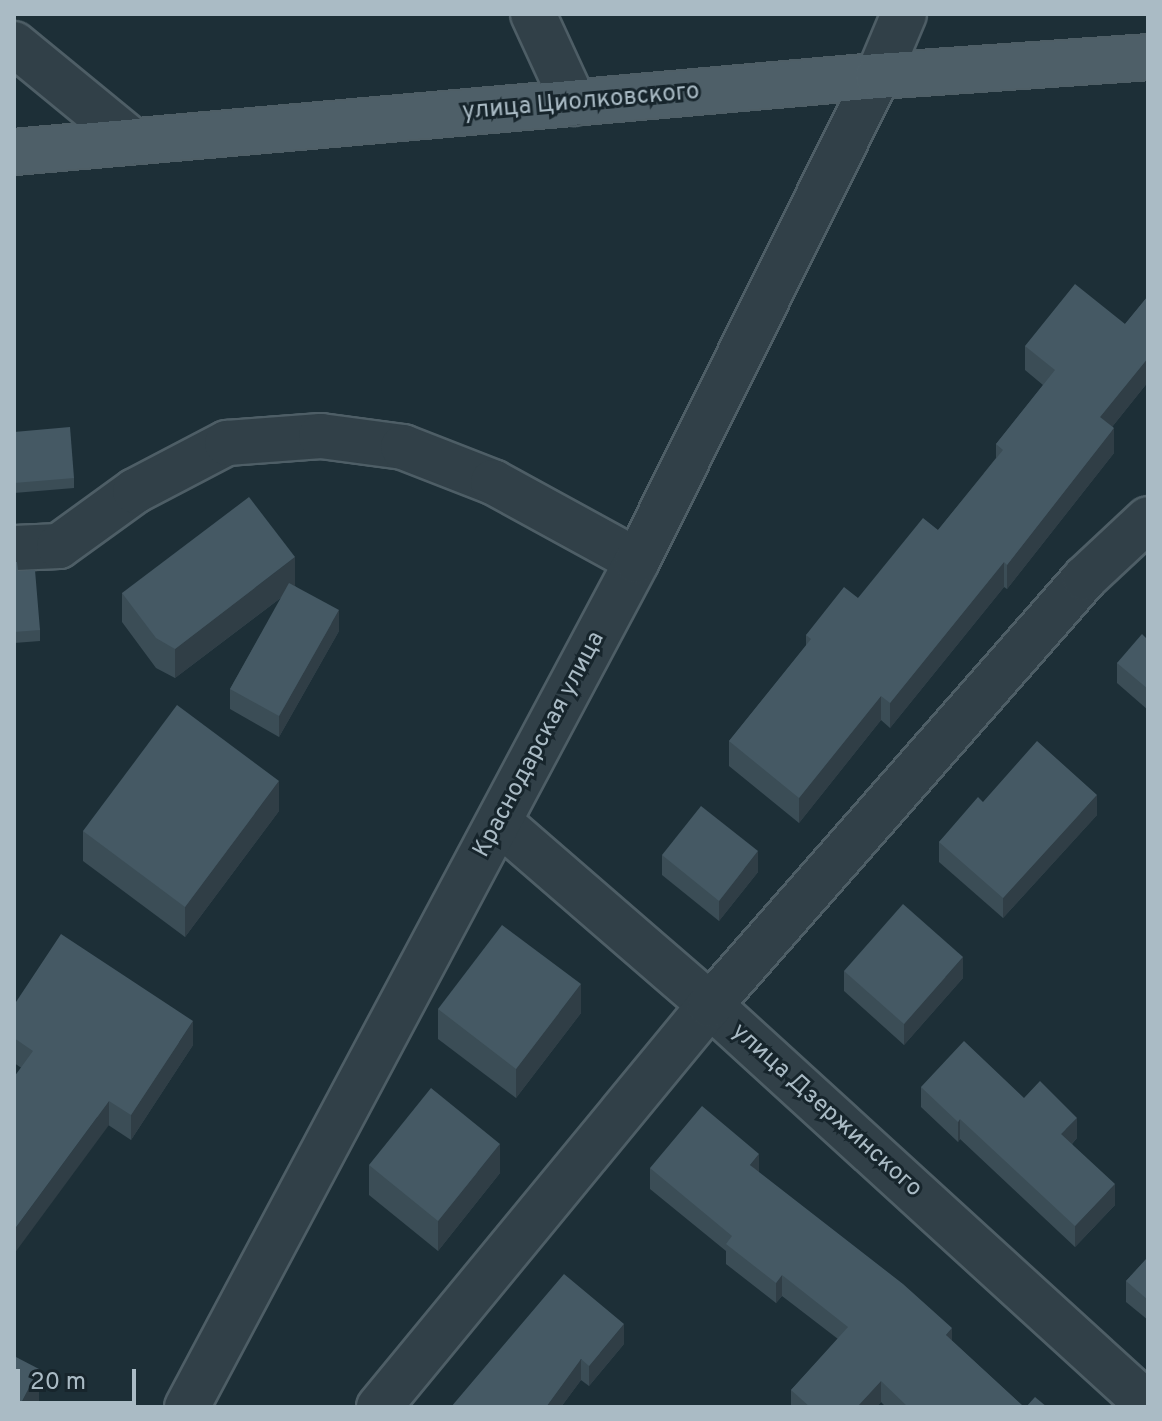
<!DOCTYPE html>
<html>
<head>
<meta charset="utf-8">
<style>
  body { margin:0 }
  #map { position:relative; width:1162px; height:1421px; overflow:hidden; background:#1d2f37; font-family:Overpass,sans-serif }
  div>[style] { position:absolute }
  .roads { filter:drop-shadow(2px 0 #4e5e66) drop-shadow(-2px 0 #4e5e66) drop-shadow(0 2px #4e5e66) drop-shadow(0 -2px #4e5e66) }
  .minor>* { height:44px; margin:-22px; padding:0 22px; transform-origin:22px; border-radius:22px; background:#314048 }
  .major>* { height:44px; margin:-22px; padding:0 22px; transform-origin:22px; border-radius:22px; background:#4e5f68 }
  .wall>* { inset:0; background:#3b4d56 }
  .shaded-wall>* { inset:0; background:#303e46 }
  .building>* { inset:0; background:#455964 }
  span { translate:-50% -50%; white-space:nowrap; text-align:center; line-height:1.15; -webkit-text-stroke:6px #17252c; paint-order:stroke }
  .street-label { font-size:24px; color:#aabbc5 }
  .frame { position:absolute; inset:0; border:16px solid #aabbc5; pointer-events:none }
  .scale { position:absolute; left:16px; top:1369px; width:120px; height:36px; box-sizing:border-box; border:4px solid #aabbc5; border-top:0; padding-left:10px; font-size:24px; line-height:28px; white-space:nowrap; color:#aabbc5; -webkit-text-stroke:6px #17252c; paint-order:stroke }
</style>
</head>
<body>
<div id="map">
  <div class="roads">
    <div class="minor">
      <i style="left:533px;top:14px;width:98px;rotate:65.3deg"></i>
      <i style="left:14px;top:44px;width:153px;rotate:39.4deg"></i>
      <i style="left:15px;top:548px;width:44px;rotate:-2.6deg"></i>
      <i style="left:59px;top:546px;width:94px;rotate:-35.9deg"></i>
      <i style="left:135px;top:491px;width:104px;rotate:-27.6deg"></i>
      <i style="left:227px;top:443px;width:94px;rotate:-4.3deg"></i>
      <i style="left:321px;top:436px;width:83px;rotate:7.6deg"></i>
      <i style="left:403px;top:447px;width:97px;rotate:21.3deg"></i>
      <i style="left:493px;top:482px;width:164px;rotate:28.7deg"></i>
      <i style="left:499px;top:822px;width:279px;rotate:40.9deg"></i>
      <i style="left:710px;top:1005px;width:593px;rotate:42.4deg"></i>
      <i style="left:187px;top:1407px;width:958px;rotate:-61.99deg"></i>
      <i style="left:637px;top:561px;width:542px;rotate:-63.58deg"></i>
      <i style="left:878px;top:76px;width:67px;rotate:-67.2deg"></i>
      <i style="left:379px;top:1407px;width:521px;rotate:-50.53deg"></i>
      <i style="left:710px;top:1005px;width:568px;rotate:-48.71deg"></i>
      <i style="left:1085px;top:578px;width:86px;rotate:-43.1deg"></i>
    </div>
    <div class="major">
      <i style="left:14px;top:152px;width:867px;rotate:-5.03deg"></i>
      <i style="left:878px;top:76px;width:271px;rotate:-4deg"></i>
    </div>
  </div>
  <div class="wall">
    <i style="clip-path:polygon(1148px 296px,1148px 382px,1112px 427px,1114px 453px,1007px 589px,1004px 587px,890px 728px,881px 720px,799px 823px,729px 766px,729px 741px,806px 646px,806px 635px,858px 598px,938px 530px,996px 458px,996px 444px,1043px 385px,1025px 370px,1025px 346px,1125px 324px)"></i>
    <i style="clip-path:polygon(14px 432px,74px 478px,74px 488px,14px 493px)"></i>
    <i style="clip-path:polygon(14px 562px,40px 630px,40px 641px,14px 643px)"></i>
    <i style="clip-path:polygon(295px 586px,339px 631px,279px 737px,230px 709px,230px 689px,282px 597px,175px 678px,156px 668px,122px 622px,122px 593px)"></i>
    <i style="clip-path:polygon(1148px 640px,1148px 710px,1117px 683px,1117px 663px)"></i>
    <i style="clip-path:polygon(983px 802px,1097px 815px,1003px 918px,939px 862px,939px 842px)"></i>
    <i style="clip-path:polygon(279px 811px,185px 937px,83px 861px,83px 831px)"></i>
    <i style="clip-path:polygon(662px 855px,758px 872px,719px 921px,662px 875px)"></i>
    <i style="clip-path:polygon(844px 971px,963px 978px,904px 1045px,844px 991px)"></i>
    <i style="clip-path:polygon(14px 1005px,193px 1045px,131px 1140px,14px 1063px)"></i>
    <i style="clip-path:polygon(438px 1009px,581px 1013px,516px 1098px,438px 1039px)"></i>
    <i style="clip-path:polygon(921px 1087px,1024px 1098px,1077px 1138px,1072px 1144px,1115px 1205px,1075px 1247px,960px 1139px,958px 1142px,921px 1107px)"></i>
    <i style="clip-path:polygon(369px 1165px,500px 1173px,438px 1251px,369px 1195px)"></i>
    <i style="clip-path:polygon(650px 1168px,759px 1173px,952px 1341px,1024px 1407px,886px 1407px,881px 1402px,876px 1407px,791px 1407px,791px 1390px,838px 1339px,782px 1296px,776px 1303px,726px 1264px,726px 1251px,650px 1189px)"></i>
    <i style="clip-path:polygon(1148px 1257px,1148px 1320px,1126px 1302px,1126px 1281px)"></i>
    <i style="clip-path:polygon(624px 1344px,589px 1386px,581px 1380px,561px 1407px,451px 1407px)"></i>
  </div>
  <div class="shaded-wall">
    <i style="clip-path:polygon(1148px 358px,1148px 382px,1100px 442px,1100px 417px)"></i>
    <i style="clip-path:polygon(1114px 428px,1114px 453px,1007px 589px,1007px 565px)"></i>
    <i style="clip-path:polygon(295px 557px,295px 587px,175px 678px,175px 649px)"></i>
    <i style="clip-path:polygon(1004px 562px,1004px 587px,890px 728px,890px 703px)"></i>
    <i style="clip-path:polygon(339px 610px,339px 631px,279px 737px,279px 716px)"></i>
    <i style="clip-path:polygon(881px 696px,881px 720px,799px 823px,799px 798px)"></i>
    <i style="clip-path:polygon(279px 781px,279px 811px,185px 937px,185px 907px)"></i>
    <i style="clip-path:polygon(1097px 795px,1097px 815px,1003px 918px,1003px 898px)"></i>
    <i style="clip-path:polygon(758px 851px,758px 872px,719px 921px,719px 901px)"></i>
    <i style="clip-path:polygon(963px 957px,963px 978px,904px 1045px,904px 1024px)"></i>
    <i style="clip-path:polygon(581px 984px,581px 1013px,516px 1098px,516px 1069px)"></i>
    <i style="clip-path:polygon(193px 1021px,193px 1045px,131px 1140px,131px 1115px)"></i>
    <i style="clip-path:polygon(109px 1101px,109px 1125px,14px 1254px,14px 1230px)"></i>
    <i style="clip-path:polygon(1077px 1118px,1077px 1138px,1061px 1155px,1061px 1134px)"></i>
    <i style="clip-path:polygon(960px 1119px,960px 1139px,958px 1142px,958px 1122px)"></i>
    <i style="clip-path:polygon(500px 1144px,500px 1173px,438px 1251px,438px 1221px)"></i>
    <i style="clip-path:polygon(759px 1154px,759px 1174px,750px 1165px)"></i>
    <i style="clip-path:polygon(1115px 1184px,1115px 1205px,1075px 1247px,1075px 1226px)"></i>
    <i style="clip-path:polygon(782px 1275px,782px 1296px,776px 1303px,776px 1283px)"></i>
    <i style="clip-path:polygon(624px 1324px,624px 1344px,589px 1386px,589px 1366px)"></i>
    <i style="clip-path:polygon(952px 1328px,952px 1348px,946px 1335px)"></i>
    <i style="clip-path:polygon(581px 1359px,581px 1380px,561px 1407px,546px 1407px)"></i>
    <i style="clip-path:polygon(39px 1369px,39px 1406px,19px 1407px)"></i>
    <i style="clip-path:polygon(881px 1381px,881px 1402px,876px 1407px,857px 1407px)"></i>
  </div>
  <div class="building">
    <i style="clip-path:polygon(1075px 284px,1125px 324px,1148px 296px,1148px 358px,1100px 417px,1114px 428px,1007px 565px,1004px 562px,890px 703px,881px 696px,799px 798px,729px 741px,811px 639px,806px 635px,844px 587px,858px 598px,923px 518px,938px 530px,1003px 450px,996px 444px,1055px 370px,1025px 346px)"></i>
    <i style="clip-path:polygon(70px 427px,74px 478px,14px 483px,14px 432px)"></i>
    <i style="clip-path:polygon(249px 497px,295px 557px,175px 649px,156px 638px,122px 593px)"></i>
    <i style="clip-path:polygon(14px 562px,17px 562px,18px 571px,35px 570px,40px 630px,14px 632px)"></i>
    <i style="clip-path:polygon(289px 583px,339px 610px,279px 716px,230px 689px)"></i>
    <i style="clip-path:polygon(1142px 634px,1148px 640px,1148px 689px,1117px 663px)"></i>
    <i style="clip-path:polygon(177px 705px,279px 781px,185px 907px,83px 831px)"></i>
    <i style="clip-path:polygon(1037px 741px,1097px 795px,1003px 898px,939px 842px,978px 797px,983px 802px)"></i>
    <i style="clip-path:polygon(701px 806px,758px 851px,719px 901px,662px 855px)"></i>
    <i style="clip-path:polygon(903px 904px,963px 957px,904px 1024px,844px 971px)"></i>
    <i style="clip-path:polygon(502px 925px,581px 984px,516px 1069px,438px 1009px)"></i>
    <i style="clip-path:polygon(61px 934px,193px 1021px,131px 1115px,109px 1101px,14px 1230px,14px 1077px,33px 1051px,14px 1038px,14px 1005px)"></i>
    <i style="clip-path:polygon(964px 1041px,1024px 1098px,1040px 1081px,1077px 1118px,1061px 1134px,1115px 1184px,1075px 1226px,960px 1119px,958px 1122px,921px 1087px)"></i>
    <i style="clip-path:polygon(431px 1088px,500px 1144px,438px 1221px,369px 1165px)"></i>
    <i style="clip-path:polygon(702px 1106px,759px 1154px,750px 1165px,903px 1284px,952px 1328px,946px 1335px,1024px 1407px,908px 1407px,881px 1381px,857px 1407px,810px 1407px,791px 1390px,848px 1327px,782px 1275px,776px 1283px,726px 1244px,732px 1236px,650px 1168px)"></i>
    <i style="clip-path:polygon(1148px 1257px,1148px 1300px,1126px 1281px)"></i>
    <i style="clip-path:polygon(564px 1274px,624px 1324px,589px 1366px,581px 1359px,546px 1407px,451px 1407px)"></i>
    <i style="clip-path:polygon(14px 1356px,39px 1369px,19px 1407px,14px 1407px)"></i>
    <i style="clip-path:polygon(1035px 1397px,1047px 1407px,1026px 1407px)"></i>
  </div>
  <div class="street-label">
    <span style="left:581px;top:103px;rotate:-5deg">улица Циолковского</span>
    <span style="left:540px;top:745px;rotate:-62deg">Краснодарская улица</span>
    <span style="left:826px;top:1111px;rotate:42deg">улица Дзержинского</span>
  </div>
  <div class="frame"></div>
  <div class="scale">20 m</div>
</div>
</body>
</html>
